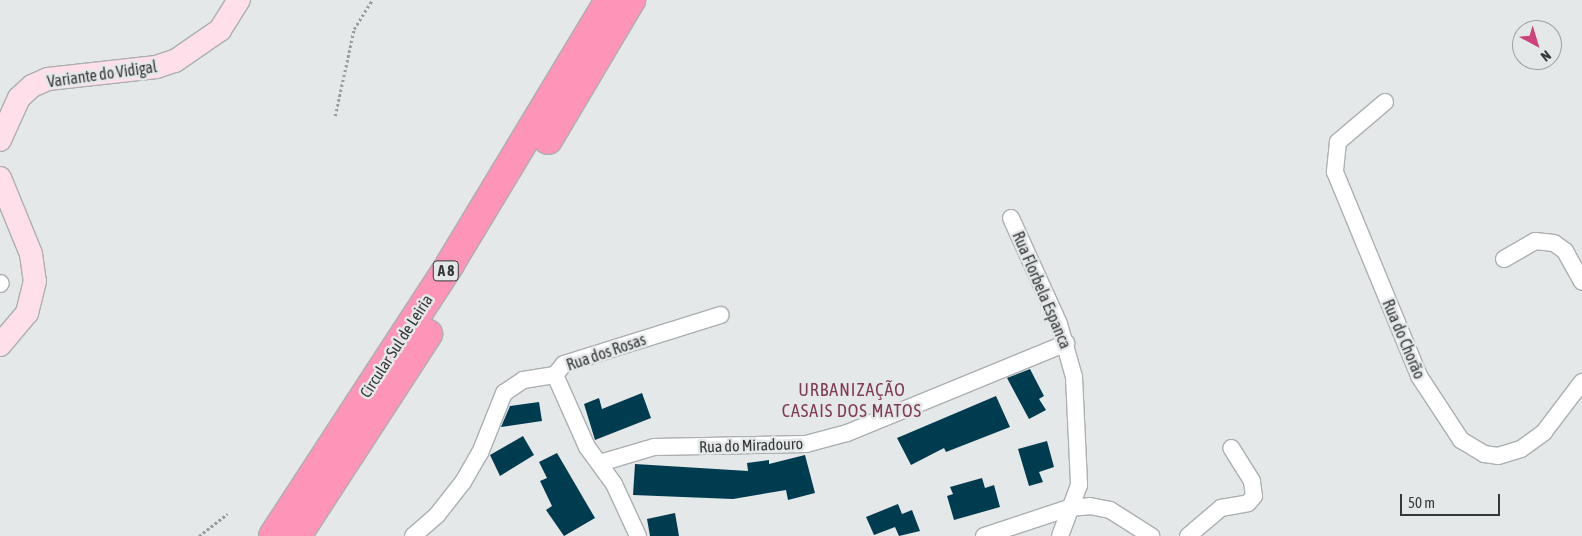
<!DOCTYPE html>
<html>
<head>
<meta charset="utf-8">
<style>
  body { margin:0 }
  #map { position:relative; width:1582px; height:536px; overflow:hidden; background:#e4e8e9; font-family:"Asap Condensed",sans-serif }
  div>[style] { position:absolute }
  .building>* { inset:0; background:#003c4f }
  .path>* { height:2.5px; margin-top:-1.25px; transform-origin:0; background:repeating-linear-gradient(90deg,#9a9d9e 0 2.5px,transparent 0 5px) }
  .roads { filter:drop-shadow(1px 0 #acafb1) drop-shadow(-1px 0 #acafb1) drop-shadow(0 1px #acafb1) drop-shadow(0 -1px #acafb1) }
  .street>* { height:16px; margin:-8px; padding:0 8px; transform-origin:8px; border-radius:8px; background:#fff }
  .secondary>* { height:22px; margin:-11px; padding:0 11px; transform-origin:11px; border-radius:11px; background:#ffdfea }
  .highway>* { height:28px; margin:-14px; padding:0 14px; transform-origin:14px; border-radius:14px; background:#fe94b8 }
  span { translate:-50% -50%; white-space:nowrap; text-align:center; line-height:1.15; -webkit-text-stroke:5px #e4e8e9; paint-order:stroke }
  .shield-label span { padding:1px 4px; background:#e4e8e9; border:1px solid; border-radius:4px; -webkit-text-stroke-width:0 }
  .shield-label { font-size:15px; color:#363738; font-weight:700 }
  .street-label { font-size:16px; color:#363738 }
  .neighbourhood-label { font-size:18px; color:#803a54; letter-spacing:1px }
  .north { position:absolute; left:1512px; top:20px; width:50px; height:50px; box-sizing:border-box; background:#e4e8e9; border:1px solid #9ea1a2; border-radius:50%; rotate:141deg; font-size:14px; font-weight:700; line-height:20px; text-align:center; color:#363738 }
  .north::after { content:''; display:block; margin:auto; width:18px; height:22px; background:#cc437c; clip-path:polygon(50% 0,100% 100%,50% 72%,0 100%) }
  .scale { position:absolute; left:1400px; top:494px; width:100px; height:22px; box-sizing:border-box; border:2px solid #363738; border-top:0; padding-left:6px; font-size:15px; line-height:18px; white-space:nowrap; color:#363738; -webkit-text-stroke:4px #e4e8e9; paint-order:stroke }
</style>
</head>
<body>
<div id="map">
  <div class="building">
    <i style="clip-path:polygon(1030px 369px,1044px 396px,1039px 399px,1046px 410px,1029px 419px,1007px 378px)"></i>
    <i style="clip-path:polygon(642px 393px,651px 418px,595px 440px,584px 404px,599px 398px,602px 409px)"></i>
    <i style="clip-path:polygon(996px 396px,1010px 427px,946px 452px,944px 448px,911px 465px,897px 438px)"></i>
    <i style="clip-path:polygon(539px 402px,542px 421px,501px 427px,510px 406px)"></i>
    <i style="clip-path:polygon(523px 436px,534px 455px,500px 476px,490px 455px)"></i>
    <i style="clip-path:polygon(1047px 441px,1054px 467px,1039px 472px,1043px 482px,1029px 486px,1018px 449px)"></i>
    <i style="clip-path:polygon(557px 453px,595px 518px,564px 536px,546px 510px,552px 506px,540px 481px,547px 478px,539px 462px)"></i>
    <i style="clip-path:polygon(805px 455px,815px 493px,788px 500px,786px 490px,733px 499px,633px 495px,635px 464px,748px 471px,747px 463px,769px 460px,769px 464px)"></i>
    <i style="clip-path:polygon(982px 478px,985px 488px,994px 485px,1000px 507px,954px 520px,947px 496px,953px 494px,950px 487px)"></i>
    <i style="clip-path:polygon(898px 504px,902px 514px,912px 510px,920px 531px,899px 536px,895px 527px,874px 535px,866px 517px)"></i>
    <i style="clip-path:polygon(675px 513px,679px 536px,650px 536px,647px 519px)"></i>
  </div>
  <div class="path">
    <i style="left:335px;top:116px;width:89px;rotate:-77.7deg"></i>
    <i style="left:354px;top:29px;width:34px;rotate:-58deg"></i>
    <i style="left:199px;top:536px;width:36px;rotate:-38deg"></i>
  </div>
  <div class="roads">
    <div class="street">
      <i style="left:1385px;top:102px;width:62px;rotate:139.6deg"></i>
      <i style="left:1338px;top:142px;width:30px;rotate:96deg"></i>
      <i style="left:1335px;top:172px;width:221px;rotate:67.6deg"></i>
      <i style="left:1419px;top:376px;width:77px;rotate:56.7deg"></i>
      <i style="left:1461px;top:440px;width:27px;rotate:31deg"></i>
      <i style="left:1484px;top:454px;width:14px;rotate:8deg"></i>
      <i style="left:1498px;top:456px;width:24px;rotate:-17deg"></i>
      <i style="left:1521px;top:449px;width:29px;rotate:-36deg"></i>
      <i style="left:1544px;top:432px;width:63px;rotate:-52.8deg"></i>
      <i style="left:1011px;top:218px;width:116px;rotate:65.6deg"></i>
      <i style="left:1059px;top:324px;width:55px;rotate:74.2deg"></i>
      <i style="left:1074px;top:377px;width:108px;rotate:87.3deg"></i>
      <i style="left:1079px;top:485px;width:54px;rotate:110.4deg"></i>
      <i style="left:1504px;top:259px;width:36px;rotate:-30deg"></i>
      <i style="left:1535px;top:241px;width:19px;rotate:6deg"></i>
      <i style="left:1554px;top:243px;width:14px;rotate:36deg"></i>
      <i style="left:1565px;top:251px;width:35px;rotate:61deg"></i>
      <i style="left:0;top:284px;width:1px;rotate:-45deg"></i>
      <i style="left:600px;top:463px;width:56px;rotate:-16.5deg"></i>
      <i style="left:654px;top:447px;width:152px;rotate:-1.1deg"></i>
      <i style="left:806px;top:444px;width:42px;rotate:-15deg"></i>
      <i style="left:847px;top:433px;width:237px;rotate:-22.3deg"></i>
      <i style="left:413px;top:536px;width:32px;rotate:-41deg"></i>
      <i style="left:437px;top:515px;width:42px;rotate:-51.8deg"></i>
      <i style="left:463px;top:482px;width:34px;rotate:-60deg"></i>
      <i style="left:480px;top:453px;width:65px;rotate:-68.2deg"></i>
      <i style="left:504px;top:393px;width:23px;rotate:-34deg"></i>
      <i style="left:523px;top:380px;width:32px;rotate:-9deg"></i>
      <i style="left:638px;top:536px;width:57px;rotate:-114.8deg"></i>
      <i style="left:614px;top:484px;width:46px;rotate:-126.1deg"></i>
      <i style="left:587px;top:447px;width:79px;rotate:-114deg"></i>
      <i style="left:555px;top:375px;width:14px;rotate:-51deg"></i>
      <i style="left:564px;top:364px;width:164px;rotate:-17.4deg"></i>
      <i style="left:984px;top:536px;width:89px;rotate:-18.2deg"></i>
      <i style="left:1069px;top:508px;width:21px;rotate:-5deg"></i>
      <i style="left:1090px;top:506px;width:20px;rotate:11deg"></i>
      <i style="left:1110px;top:510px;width:49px;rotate:32.4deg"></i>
      <i style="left:1188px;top:536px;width:43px;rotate:-40.3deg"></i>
      <i style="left:1221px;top:508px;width:27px;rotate:-10deg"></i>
      <i style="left:1248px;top:503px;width:9px;rotate:-49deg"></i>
      <i style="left:1254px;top:496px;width:15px;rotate:-98deg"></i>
      <i style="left:1252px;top:481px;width:39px;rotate:-122deg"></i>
    </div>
    <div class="secondary">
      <i style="left:0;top:140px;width:46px;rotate:-65.7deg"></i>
      <i style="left:19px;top:98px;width:18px;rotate:-43deg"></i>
      <i style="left:32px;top:86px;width:17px;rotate:-24deg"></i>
      <i style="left:48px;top:79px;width:109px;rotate:-6.3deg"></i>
      <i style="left:156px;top:67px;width:20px;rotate:-18deg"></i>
      <i style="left:175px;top:61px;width:55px;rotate:-34.6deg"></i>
      <i style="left:220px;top:30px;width:36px;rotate:-58deg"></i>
      <i style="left:0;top:178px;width:82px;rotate:67.8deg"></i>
      <i style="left:31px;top:254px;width:27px;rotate:82deg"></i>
      <i style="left:35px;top:281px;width:33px;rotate:104deg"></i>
      <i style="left:27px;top:313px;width:42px;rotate:130.2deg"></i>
    </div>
    <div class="highway">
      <i style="left:548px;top:140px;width:163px;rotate:-59.3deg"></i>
      <i style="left:273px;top:536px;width:325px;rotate:-56.9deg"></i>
      <i style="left:450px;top:264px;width:308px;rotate:-58.9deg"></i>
      <i style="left:297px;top:536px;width:241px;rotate:-57deg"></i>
    </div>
  </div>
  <div class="shield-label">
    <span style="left:446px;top:271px">A 8</span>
  </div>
  <div class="street-label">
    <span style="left:102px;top:74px;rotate:-8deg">Variante do Vidigal</span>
    <span style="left:1042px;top:290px;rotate:67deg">Rua Florbela Espanca</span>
    <span style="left:1404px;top:339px;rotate:67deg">Rua do Chorão</span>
    <span style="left:396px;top:346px;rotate:-57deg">Circular Sul de Leiria</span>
    <span style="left:606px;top:352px;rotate:-19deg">Rua dos Rosas</span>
    <span style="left:751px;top:445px;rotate:-2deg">Rua do Miradouro</span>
  </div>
  <div class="neighbourhood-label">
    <span style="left:852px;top:401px">URBANIZAÇÃO<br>CASAIS DOS MATOS</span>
  </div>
  <div class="north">N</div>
  <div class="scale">50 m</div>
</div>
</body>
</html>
